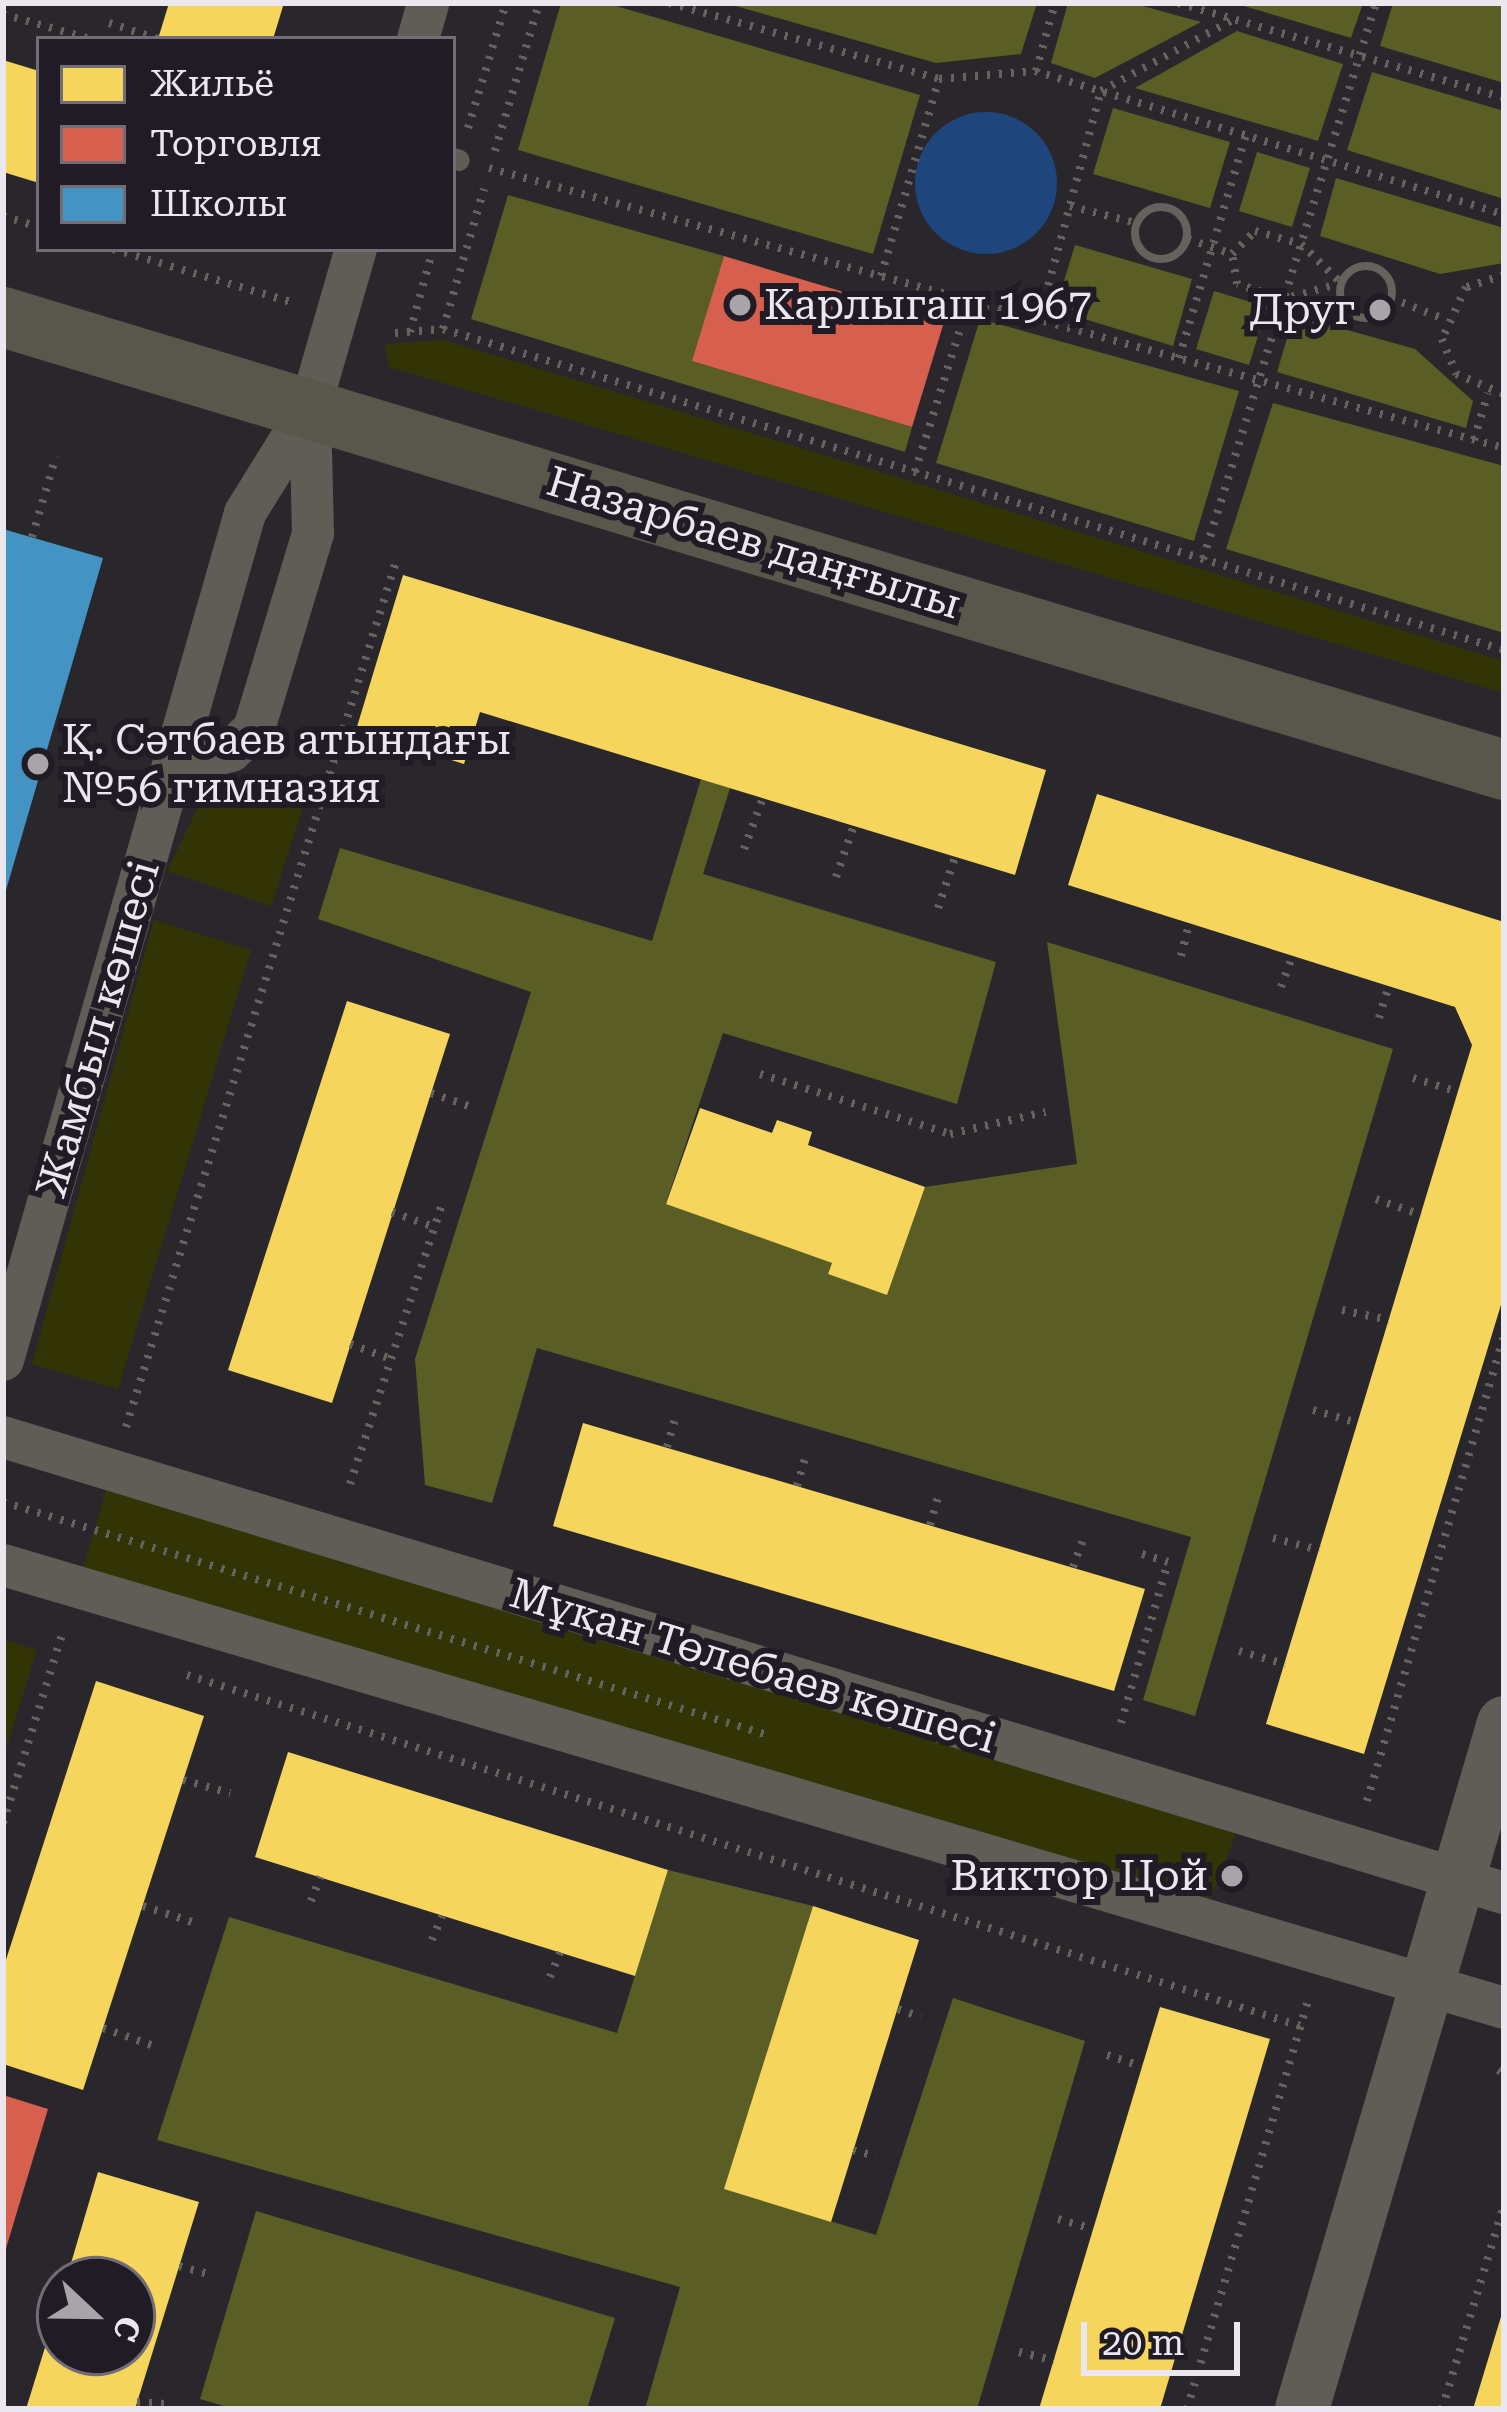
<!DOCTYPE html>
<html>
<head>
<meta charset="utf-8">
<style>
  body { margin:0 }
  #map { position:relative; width:1507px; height:2412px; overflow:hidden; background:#2a272c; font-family:"Roboto Serif",serif }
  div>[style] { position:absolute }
  .green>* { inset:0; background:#333406 }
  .forest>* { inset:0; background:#5a5d24 }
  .water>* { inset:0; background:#1e457c }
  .round { border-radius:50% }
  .homes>* { inset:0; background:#f6d55c }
  .shops>* { inset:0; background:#d6604d }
  .schools>* { inset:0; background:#4393c3 }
  .path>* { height:8px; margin-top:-4px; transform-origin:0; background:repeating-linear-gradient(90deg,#64625d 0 3px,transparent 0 12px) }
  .path>.ring { margin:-4px; padding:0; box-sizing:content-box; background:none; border:8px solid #64625d; border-radius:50% }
  .service>* { height:21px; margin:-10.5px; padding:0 10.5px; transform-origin:10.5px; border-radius:10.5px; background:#5f5d56 }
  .minor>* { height:42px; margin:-21px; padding:0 21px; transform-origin:21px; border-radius:21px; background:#5f5d56 }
  .tertiary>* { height:54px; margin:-27px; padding:0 27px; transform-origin:27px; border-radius:27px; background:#5f5d56 }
  .secondary>* { height:60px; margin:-30px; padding:0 30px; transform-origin:30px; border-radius:30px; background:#59574b }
  .dots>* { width:33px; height:33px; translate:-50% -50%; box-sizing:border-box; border:6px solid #211b25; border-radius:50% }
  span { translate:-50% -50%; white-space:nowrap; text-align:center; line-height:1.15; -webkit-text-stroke:12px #211b25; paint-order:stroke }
  .poi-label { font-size:42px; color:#ebe7ee }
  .left { translate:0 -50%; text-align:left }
  .right { translate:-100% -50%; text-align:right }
  .street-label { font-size:42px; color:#ebe7ee }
  .frame { position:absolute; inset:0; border:6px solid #ebe7ee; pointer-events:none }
  .legend { position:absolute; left:36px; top:36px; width:420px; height:216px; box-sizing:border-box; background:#211b25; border:3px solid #726d75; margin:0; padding:15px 21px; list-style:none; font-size:36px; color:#ebe7ee }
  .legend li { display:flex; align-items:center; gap:24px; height:60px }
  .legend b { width:60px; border:3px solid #726d75 }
  .north { position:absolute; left:36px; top:2256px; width:120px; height:120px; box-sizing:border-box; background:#211b25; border:3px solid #726d75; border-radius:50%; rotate:112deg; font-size:33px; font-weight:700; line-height:48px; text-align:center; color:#ebe7ee }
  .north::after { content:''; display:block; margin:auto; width:42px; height:54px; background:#a7a4aa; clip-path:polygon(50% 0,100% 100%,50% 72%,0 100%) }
  .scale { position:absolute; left:1081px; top:2322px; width:159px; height:54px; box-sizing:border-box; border:6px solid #ebe7ee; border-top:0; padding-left:15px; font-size:36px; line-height:42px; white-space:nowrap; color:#ebe7ee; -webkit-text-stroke:9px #211b25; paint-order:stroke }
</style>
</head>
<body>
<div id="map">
  <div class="green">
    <i style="clip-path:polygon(444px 340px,1504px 661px,1504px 693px,389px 367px,385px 344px)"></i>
    <i style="clip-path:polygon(253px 779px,307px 796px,271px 906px,167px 871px,197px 809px)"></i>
    <i style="clip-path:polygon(154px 920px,251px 950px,118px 1389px,32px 1364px)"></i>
    <i style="clip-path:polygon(112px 1471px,1243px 1814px,1203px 1921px,77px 1588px)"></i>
    <i style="clip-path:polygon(3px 1639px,37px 1650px,3px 1759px)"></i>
  </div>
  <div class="forest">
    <i style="clip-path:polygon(561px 3px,606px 3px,920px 95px,873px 254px,518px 150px)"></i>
    <i style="clip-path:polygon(725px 3px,1037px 3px,1021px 54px,936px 63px)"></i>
    <i style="clip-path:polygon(1068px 3px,1132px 3px,1201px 22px,1095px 78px,1051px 63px)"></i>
    <i style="clip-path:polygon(1234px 3px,1363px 3px,1351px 38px)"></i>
    <i style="clip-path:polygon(1393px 3px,1504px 3px,1504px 83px,1380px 46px)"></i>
    <i style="clip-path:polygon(1237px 31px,1343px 64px,1318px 141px,1135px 88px)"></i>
    <i style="clip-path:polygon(1372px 72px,1504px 111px,1504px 199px,1347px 150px)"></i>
    <i style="clip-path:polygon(1113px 108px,1230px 142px,1210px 208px,1093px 174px)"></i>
    <i style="clip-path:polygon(1257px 152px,1310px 168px,1292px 227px,1239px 211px)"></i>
    <i style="clip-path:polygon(1336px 178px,1504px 228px,1504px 263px,1440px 274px,1320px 236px)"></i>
    <i style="clip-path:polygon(508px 195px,724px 256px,693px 361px,912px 427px,905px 452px,471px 319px)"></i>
    <i style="clip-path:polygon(1075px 245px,1192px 279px,1173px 346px,1055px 310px)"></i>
    <i style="clip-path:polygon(1214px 291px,1267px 307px,1249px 365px,1196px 349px)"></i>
    <i style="clip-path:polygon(1294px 315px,1415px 349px,1473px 401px,1466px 428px,1277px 372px)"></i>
    <i style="clip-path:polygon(980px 319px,1239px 391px,1194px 541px,936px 463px)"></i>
    <i style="clip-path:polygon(1273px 403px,1504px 466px,1504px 633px,1226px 549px)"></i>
    <i style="clip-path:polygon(701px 779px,730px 788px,703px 874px,996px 962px,957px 1104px,723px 1033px,666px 1203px,832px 1263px,828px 1274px,887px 1294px,925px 1187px,1077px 1164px,1047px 942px,1393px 1049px,1195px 1716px,1143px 1700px,1191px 1537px,537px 1348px,492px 1503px,425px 1485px,415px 1359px,531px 992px,318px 919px,340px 848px,652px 941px)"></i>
    <i style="clip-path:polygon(668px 1870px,813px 1906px,725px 2189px,876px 2235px,953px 1998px,1085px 2041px,977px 2409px,645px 2409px,680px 2287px,157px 2140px,229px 1917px,617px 2033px)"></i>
    <i style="clip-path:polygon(256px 2211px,615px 2318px,587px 2409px,234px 2409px,200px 2399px)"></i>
  </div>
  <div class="water">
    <i class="round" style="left:915px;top:112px;width:142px;height:142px"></i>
  </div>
  <div class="homes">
    <i style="clip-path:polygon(169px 3px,284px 3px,273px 39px,158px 39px)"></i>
    <i style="clip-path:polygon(3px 60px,39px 71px,39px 183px,3px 172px)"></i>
    <i style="clip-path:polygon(403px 575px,1046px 770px,1015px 875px,480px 712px,464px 764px,356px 730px)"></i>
    <i style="clip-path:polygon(1097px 794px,1504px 922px,1504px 1295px,1364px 1754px,1266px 1724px,1472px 1045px,1455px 1007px,1068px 885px)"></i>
    <i style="clip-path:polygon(347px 1001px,450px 1034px,332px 1403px,228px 1370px)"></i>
    <i style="clip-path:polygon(700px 1108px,772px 1133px,777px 1120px,812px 1132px,808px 1145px,925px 1187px,887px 1295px,828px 1274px,832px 1263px,666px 1204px)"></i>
    <i style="clip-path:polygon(583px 1423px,1145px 1589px,1114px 1691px,553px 1526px)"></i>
    <i style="clip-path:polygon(96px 1681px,204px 1716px,83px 2090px,3px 2064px,3px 1969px)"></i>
    <i style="clip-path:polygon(288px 1752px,668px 1870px,635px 1976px,255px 1857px)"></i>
    <i style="clip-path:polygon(813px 1906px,919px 1940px,831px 2222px,724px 2189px)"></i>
    <i style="clip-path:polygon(1160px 2007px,1270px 2039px,1160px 2409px,1039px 2409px)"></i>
    <i style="clip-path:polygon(98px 2172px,199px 2202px,135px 2409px,26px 2409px,59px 2302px,60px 2352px,132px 2352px,132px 2280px,66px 2280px)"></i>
    <i style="clip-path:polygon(1503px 2310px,1504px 2409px,1473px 2409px)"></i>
  </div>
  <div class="shops">
    <i style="clip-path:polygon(724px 256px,944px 322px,912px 427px,692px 361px)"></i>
    <i style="clip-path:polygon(3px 2095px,48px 2109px,4px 2255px,3px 2255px)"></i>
  </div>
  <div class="schools">
    <i style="clip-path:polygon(3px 529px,103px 558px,4px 897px,3px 897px)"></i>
  </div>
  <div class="path">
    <i style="left:669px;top:3px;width:280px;rotate:15.7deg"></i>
    <i style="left:939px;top:79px;width:96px;rotate:-4.8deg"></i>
    <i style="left:1035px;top:71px;width:490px;rotate:17deg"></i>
    <i style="left:1178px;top:3px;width:340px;rotate:16.2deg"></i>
    <i style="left:3px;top:14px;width:91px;rotate:16deg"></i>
    <i style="left:109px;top:23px;width:52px;rotate:18.1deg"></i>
    <i style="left:1036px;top:71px;width:71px;rotate:-74.4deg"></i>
    <i style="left:468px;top:128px;width:131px;rotate:-73.1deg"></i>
    <i style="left:495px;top:151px;width:154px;rotate:-73.4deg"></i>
    <i style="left:489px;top:168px;width:1053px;rotate:15.42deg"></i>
    <i style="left:1070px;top:206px;width:68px;rotate:14.4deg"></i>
    <i class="ring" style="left:1135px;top:207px;width:44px;height:44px"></i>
    <i style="left:3px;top:216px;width:38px;rotate:17deg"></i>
    <i style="left:1255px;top:231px;width:48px;rotate:15.8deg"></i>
    <i style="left:1301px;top:244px;width:56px;rotate:44.3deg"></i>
    <i style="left:1341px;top:283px;width:59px;rotate:164.3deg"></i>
    <i style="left:1284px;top:299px;width:49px;rotate:-162.3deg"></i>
    <i style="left:1237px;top:284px;width:30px;rotate:-99deg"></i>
    <i style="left:1232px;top:254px;width:33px;rotate:-45deg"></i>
    <i style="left:1188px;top:239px;width:46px;rotate:18.8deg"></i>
    <i style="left:113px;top:249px;width:186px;rotate:16.6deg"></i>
    <i class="ring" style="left:1340px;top:266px;width:44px;height:44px"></i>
    <i style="left:1504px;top:275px;width:40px;rotate:162deg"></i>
    <i style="left:1466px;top:287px;width:57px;rotate:114.8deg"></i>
    <i style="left:1442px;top:339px;width:38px;rotate:68deg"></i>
    <i style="left:1456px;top:374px;width:52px;rotate:22.6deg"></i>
    <i style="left:881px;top:276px;width:205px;rotate:-73.6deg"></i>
    <i style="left:1391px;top:298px;width:57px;rotate:21.6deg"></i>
    <i style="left:1039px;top:320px;width:237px;rotate:-74.9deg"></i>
    <i style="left:1101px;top:91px;width:151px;rotate:-28.4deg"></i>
    <i style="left:443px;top:329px;width:146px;rotate:-73.7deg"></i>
    <i style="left:410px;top:332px;width:86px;rotate:-74.5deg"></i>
    <i style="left:395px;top:333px;width:48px;rotate:-4.8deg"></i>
    <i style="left:443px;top:329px;width:1108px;rotate:16.83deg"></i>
    <i style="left:1179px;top:358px;width:233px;rotate:-73.3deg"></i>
    <i style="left:1474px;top:440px;width:49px;rotate:-73.4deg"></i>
    <i style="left:915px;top:472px;width:179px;rotate:-72.5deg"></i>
    <i style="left:32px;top:537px;width:84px;rotate:-73.5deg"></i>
    <i style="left:1203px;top:559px;width:582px;rotate:-72.72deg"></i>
    <i style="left:744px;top:849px;width:54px;rotate:-69.6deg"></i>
    <i style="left:836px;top:877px;width:55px;rotate:-70.9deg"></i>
    <i style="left:938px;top:908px;width:54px;rotate:-71.6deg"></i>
    <i style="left:1181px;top:956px;width:33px;rotate:-76deg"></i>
    <i style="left:1281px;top:987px;width:33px;rotate:-70deg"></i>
    <i style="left:1379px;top:1018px;width:34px;rotate:-73deg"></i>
    <i style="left:760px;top:1074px;width:199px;rotate:17.5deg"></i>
    <i style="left:950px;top:1134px;width:98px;rotate:-13deg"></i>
    <i style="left:1413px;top:1078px;width:47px;rotate:17.3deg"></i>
    <i style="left:431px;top:1093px;width:43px;rotate:18.9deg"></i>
    <i style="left:1376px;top:1199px;width:48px;rotate:19.6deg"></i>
    <i style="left:392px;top:1212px;width:45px;rotate:19.7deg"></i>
    <i style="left:1342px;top:1310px;width:48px;rotate:12deg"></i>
    <i style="left:350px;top:1344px;width:44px;rotate:20.1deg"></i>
    <i style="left:1313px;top:1410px;width:47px;rotate:16.1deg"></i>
    <i style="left:126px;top:1427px;width:910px;rotate:-72.68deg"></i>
    <i style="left:667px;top:1447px;width:32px;rotate:-74deg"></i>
    <i style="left:350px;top:1484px;width:295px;rotate:-71.8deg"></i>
    <i style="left:797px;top:1486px;width:32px;rotate:-74deg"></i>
    <i style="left:3px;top:1502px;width:803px;rotate:16.95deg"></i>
    <i style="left:930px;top:1525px;width:32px;rotate:-74deg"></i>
    <i style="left:1273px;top:1538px;width:48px;rotate:14.6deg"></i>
    <i style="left:1073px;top:1567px;width:32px;rotate:-70deg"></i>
    <i style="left:1239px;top:1651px;width:48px;rotate:15.8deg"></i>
    <i style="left:187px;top:1675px;width:1167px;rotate:17.5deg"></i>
    <i style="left:1121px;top:1723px;width:168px;rotate:-73.7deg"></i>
    <i style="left:1168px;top:1562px;width:31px;rotate:-163deg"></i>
    <i style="left:183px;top:1780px;width:49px;rotate:15.5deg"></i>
    <i style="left:1367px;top:1801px;width:484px;rotate:-73.6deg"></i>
    <i style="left:3px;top:1823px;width:201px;rotate:-72.6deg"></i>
    <i style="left:311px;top:1901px;width:26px;rotate:-69deg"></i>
    <i style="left:143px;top:1906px;width:52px;rotate:18.1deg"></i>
    <i style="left:432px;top:1940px;width:26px;rotate:-67deg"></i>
    <i style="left:550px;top:1977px;width:27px;rotate:-68deg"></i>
    <i style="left:898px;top:2009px;width:24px;rotate:19deg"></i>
    <i style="left:103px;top:2028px;width:54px;rotate:19.4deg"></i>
    <i style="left:1107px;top:2055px;width:36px;rotate:18deg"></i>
    <i style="left:1498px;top:2070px;width:7px;rotate:34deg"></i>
    <i style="left:853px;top:2150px;width:24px;rotate:15deg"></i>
    <i style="left:1058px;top:2219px;width:36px;rotate:16deg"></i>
    <i style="left:179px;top:2266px;width:31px;rotate:15deg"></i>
    <i style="left:1019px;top:2352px;width:36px;rotate:14deg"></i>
    <i style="left:137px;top:2402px;width:32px;rotate:4deg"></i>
    <i style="left:1187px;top:2409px;width:431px;rotate:-73.5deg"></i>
    <i style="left:1442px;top:2409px;width:213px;rotate:-73.1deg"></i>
  </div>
  <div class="service">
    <i style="left:453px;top:158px;width:6px;rotate:18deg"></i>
  </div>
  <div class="minor">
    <i style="left:418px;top:39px;width:37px;rotate:-74deg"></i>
    <i style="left:173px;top:767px;width:60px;rotate:-15.4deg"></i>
    <i style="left:231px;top:751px;width:32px;rotate:-44deg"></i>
    <i style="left:254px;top:729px;width:205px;rotate:-73.2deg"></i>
    <i style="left:313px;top:533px;width:125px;rotate:-91.4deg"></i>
    <i style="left:3px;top:1360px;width:881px;rotate:-74.05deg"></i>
    <i style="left:245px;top:513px;width:123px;rotate:-58.2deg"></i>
    <i style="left:310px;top:408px;width:166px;rotate:-73.9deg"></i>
    <i style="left:3px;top:1437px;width:1569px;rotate:16.9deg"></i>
    <i style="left:3px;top:1565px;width:1565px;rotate:16.44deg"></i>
  </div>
  <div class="tertiary">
    <i style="left:1302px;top:2409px;width:715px;rotate:-73.59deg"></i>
  </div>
  <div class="secondary">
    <i style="left:3px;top:317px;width:1568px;rotate:16.79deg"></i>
  </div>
  <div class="dots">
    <i style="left:740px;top:305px;background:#a7a4aa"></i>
    <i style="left:1380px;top:310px;background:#a7a4aa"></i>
    <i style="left:38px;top:764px;background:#a7a4aa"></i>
    <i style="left:1232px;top:1876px;background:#a7a4aa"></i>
  </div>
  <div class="poi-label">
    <span class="left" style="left:764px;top:305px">Карлыгаш 1967</span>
    <span class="right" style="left:1356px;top:310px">Друг</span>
    <span class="left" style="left:62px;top:764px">Қ. Сәтбаев атындағы<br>№56 гимназия</span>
    <span class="right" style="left:1208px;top:1876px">Виктор Цой</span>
  </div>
  <div class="street-label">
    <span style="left:754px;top:543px;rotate:17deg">Назарбаев даңғылы</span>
    <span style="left:98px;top:1029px;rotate:-74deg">Жамбыл көшесі</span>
    <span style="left:753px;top:1666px;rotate:17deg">Мұқан Төлебаев көшесі</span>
  </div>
  <div class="frame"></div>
  <ul class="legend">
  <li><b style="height:33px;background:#f6d55c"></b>Жильё</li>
  <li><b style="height:33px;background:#d6604d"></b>Торговля</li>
  <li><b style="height:33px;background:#4393c3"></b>Школы</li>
  </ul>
  <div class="north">С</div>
  <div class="scale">20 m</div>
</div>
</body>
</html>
